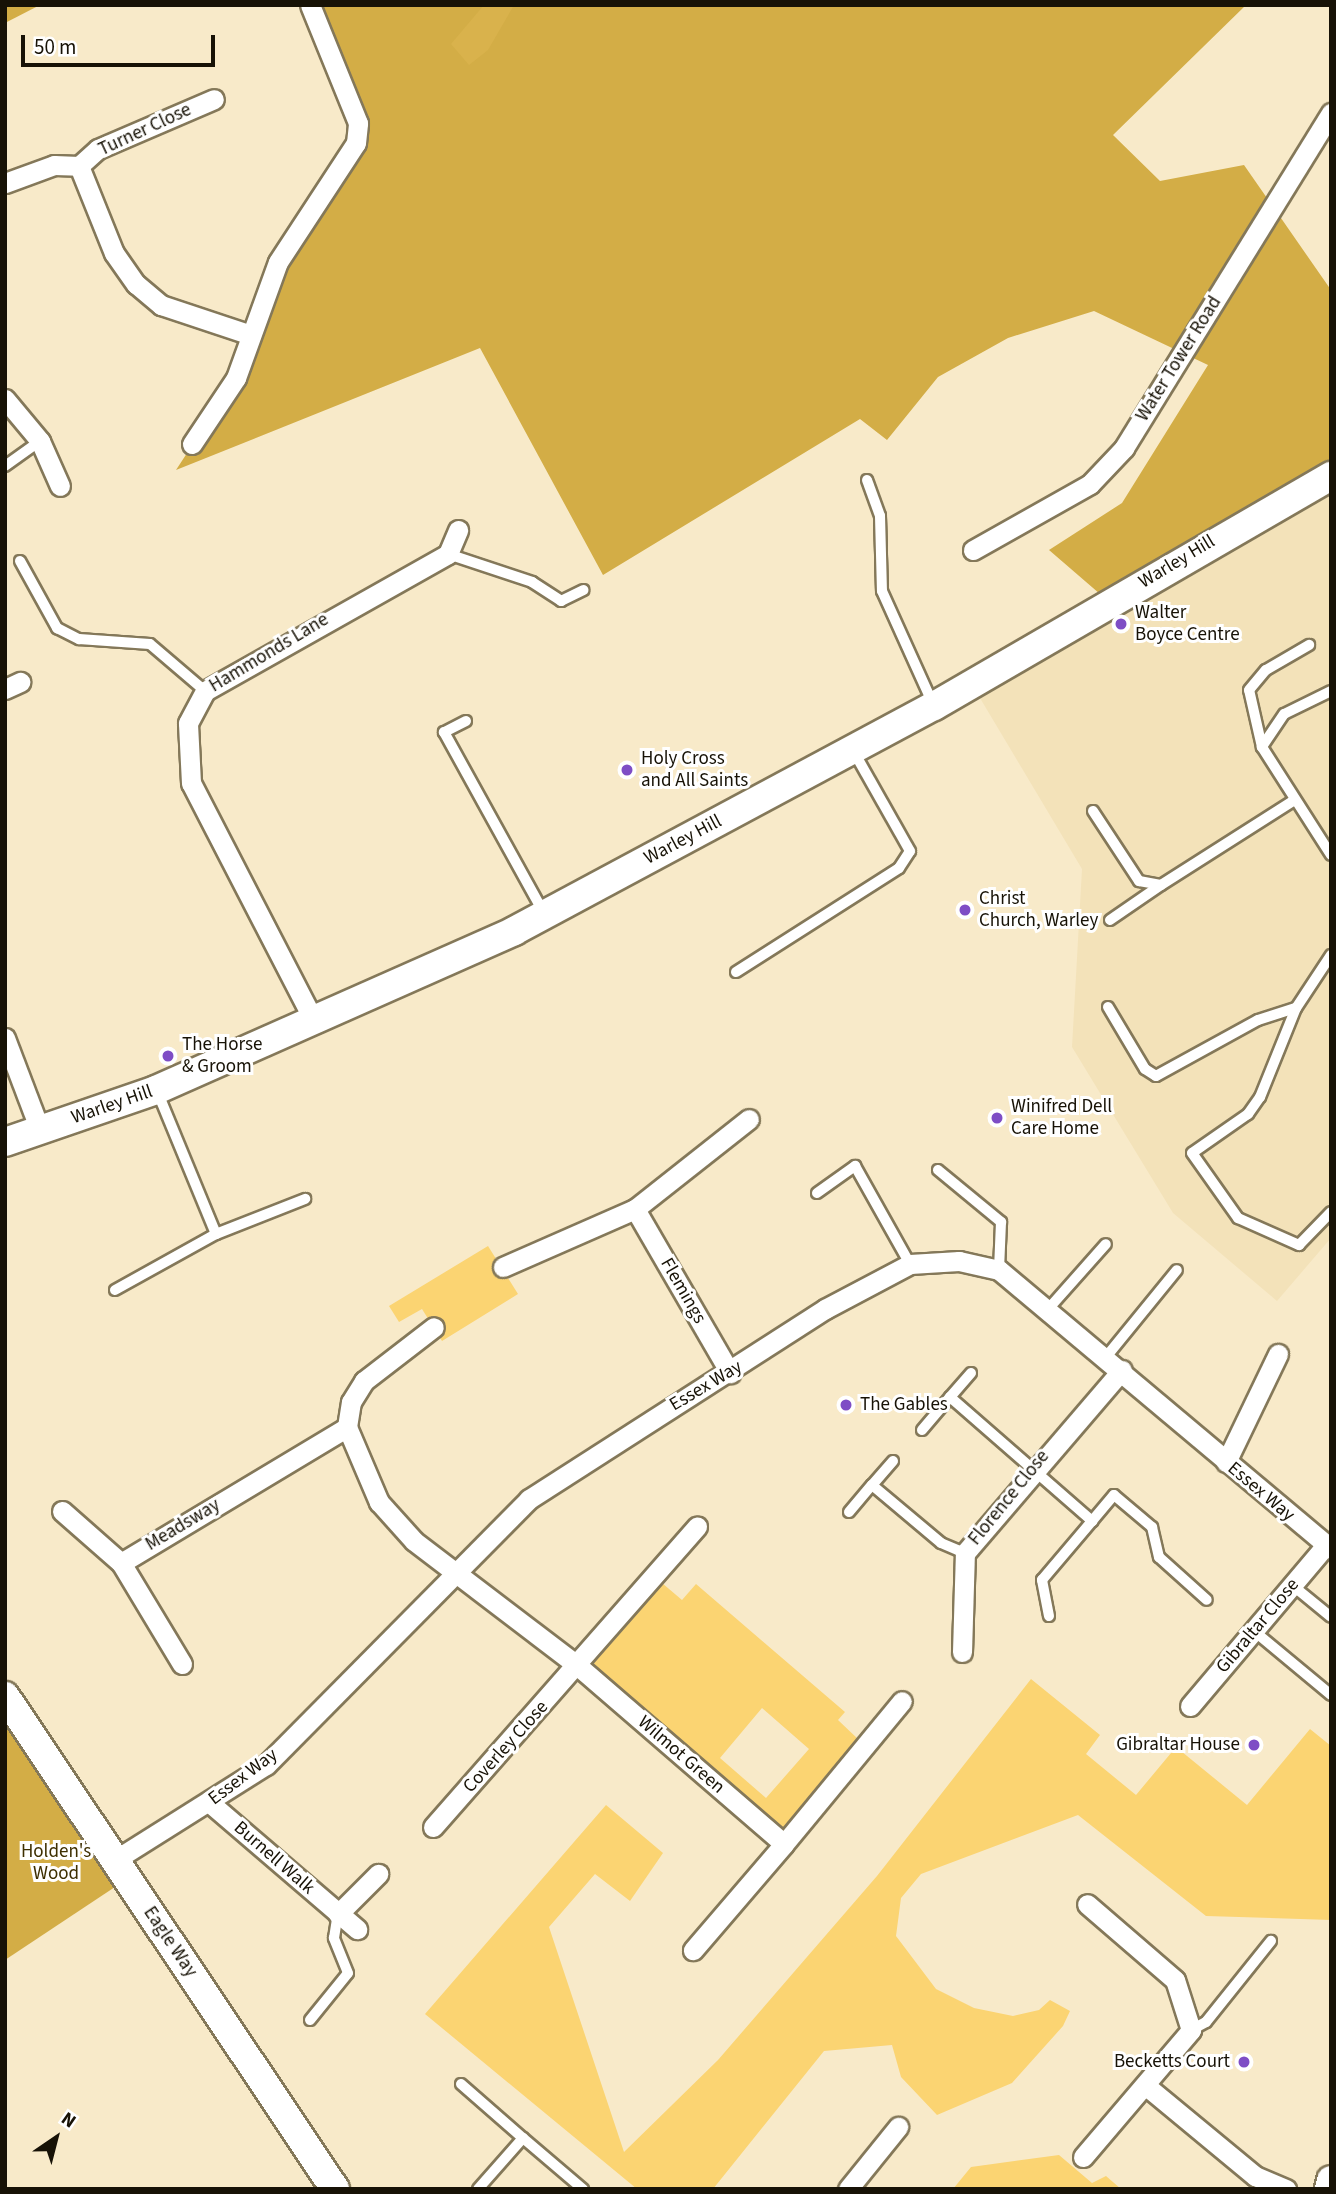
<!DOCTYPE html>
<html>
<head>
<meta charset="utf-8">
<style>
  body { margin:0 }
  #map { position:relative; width:1336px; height:2194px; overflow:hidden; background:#f8eac9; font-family:"Source Sans 3",sans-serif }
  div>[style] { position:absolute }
  .built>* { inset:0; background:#f3e2b9 }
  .green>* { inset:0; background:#fbd472 }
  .forest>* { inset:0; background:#d3ad46 }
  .water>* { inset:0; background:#d9b24c }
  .roads { filter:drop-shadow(2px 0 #847859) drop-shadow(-2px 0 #847859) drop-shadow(0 2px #847859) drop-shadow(0 -2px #847859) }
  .lane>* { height:10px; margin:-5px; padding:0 5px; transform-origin:5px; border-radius:5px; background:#fff }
  .street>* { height:19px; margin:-9.5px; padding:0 9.5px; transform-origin:9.5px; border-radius:9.5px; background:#fff }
  .secondary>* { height:28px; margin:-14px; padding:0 14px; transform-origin:14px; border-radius:14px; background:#fff }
  .dots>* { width:19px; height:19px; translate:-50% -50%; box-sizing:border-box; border:4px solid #fff; border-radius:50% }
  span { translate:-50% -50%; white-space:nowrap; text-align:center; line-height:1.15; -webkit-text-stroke:6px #fff; paint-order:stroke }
  .street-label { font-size:19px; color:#171206 }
  .poi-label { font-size:19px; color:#171206 }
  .left { translate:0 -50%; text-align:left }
  .right { translate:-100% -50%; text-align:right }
  .park-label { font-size:19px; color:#3e2f01 }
  .frame { position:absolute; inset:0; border:7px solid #171206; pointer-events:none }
  .north { position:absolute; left:21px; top:2103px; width:70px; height:70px; -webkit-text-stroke:5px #fff; paint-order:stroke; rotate:35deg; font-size:19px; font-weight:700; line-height:28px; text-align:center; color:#171206 }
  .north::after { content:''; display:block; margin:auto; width:24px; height:32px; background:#171206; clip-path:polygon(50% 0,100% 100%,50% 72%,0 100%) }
  .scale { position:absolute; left:21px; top:35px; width:194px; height:32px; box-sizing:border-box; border:4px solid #171206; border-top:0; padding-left:9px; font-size:21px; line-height:24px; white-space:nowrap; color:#171206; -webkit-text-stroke:5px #fff; paint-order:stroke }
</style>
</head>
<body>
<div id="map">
  <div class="built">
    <i style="clip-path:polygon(1331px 476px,1331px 1238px,1277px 1301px,1173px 1213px,1072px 1047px,1082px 869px,971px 683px)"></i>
  </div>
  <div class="green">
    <i style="clip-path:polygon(488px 1246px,518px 1294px,442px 1341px,422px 1309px,399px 1322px,389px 1306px)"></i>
    <i style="clip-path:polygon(evenodd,662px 1583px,682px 1600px,696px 1584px,845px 1712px,838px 1720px,859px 1740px,786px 1833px,592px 1665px,662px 1583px,762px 1708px,809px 1749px,766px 1798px,720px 1758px,762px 1708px)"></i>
    <i style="clip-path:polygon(1031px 1679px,1100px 1735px,1086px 1754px,1136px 1795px,1176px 1747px,1247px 1805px,1310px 1729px,1331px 1746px,1331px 1920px,1206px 1916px,1078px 1815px,921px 1874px,901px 1898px,896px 1936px,936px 1989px,974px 2008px,1013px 2016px,1039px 2010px,1050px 2000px,1070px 2011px,1063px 2026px,1012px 2083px,937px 2115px,901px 2077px,892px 2045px,824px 2051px,713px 2189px,637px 2189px,425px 2014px,606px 1805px,663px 1853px,630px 1901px,595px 1874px,549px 1927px,624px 2152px,718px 2060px,877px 1876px)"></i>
    <i style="clip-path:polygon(1059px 2155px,1092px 2183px,1106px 2176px,1121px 2189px,953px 2189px,971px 2167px)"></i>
  </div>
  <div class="forest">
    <i style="clip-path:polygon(5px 5px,40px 5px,5px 23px)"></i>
    <i style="clip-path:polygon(310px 5px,1246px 5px,1113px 135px,1160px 181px,1244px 165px,1331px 290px,1331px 463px,1100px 594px,1049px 550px,1122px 503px,1208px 365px,1094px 311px,1008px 338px,938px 377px,887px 440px,860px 419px,603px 575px,480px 348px,176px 470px,236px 378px,278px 262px,356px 143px)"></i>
    <i style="clip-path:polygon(5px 1696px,127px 1879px,5px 1960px)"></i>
  </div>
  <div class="water">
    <i style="clip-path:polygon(484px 5px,514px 5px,488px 50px,469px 65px,451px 44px)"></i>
  </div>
  <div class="roads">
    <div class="lane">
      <i style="left:5px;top:466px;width:43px;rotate:-35.5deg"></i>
      <i style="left:867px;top:480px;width:38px;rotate:70deg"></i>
      <i style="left:880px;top:516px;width:75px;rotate:88.5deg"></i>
      <i style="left:882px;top:591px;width:124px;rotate:65.7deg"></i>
      <i style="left:448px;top:554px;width:89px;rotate:18.4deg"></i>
      <i style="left:532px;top:582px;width:35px;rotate:33deg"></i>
      <i style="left:561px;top:601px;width:25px;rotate:-26deg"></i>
      <i style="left:20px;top:561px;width:77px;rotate:61.1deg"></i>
      <i style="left:57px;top:628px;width:25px;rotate:27deg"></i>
      <i style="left:79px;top:639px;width:71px;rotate:4deg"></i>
      <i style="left:150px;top:644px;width:72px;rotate:40.5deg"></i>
      <i style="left:1331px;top:691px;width:52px;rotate:153.9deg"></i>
      <i style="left:1284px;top:714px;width:40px;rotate:124deg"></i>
      <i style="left:1262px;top:747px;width:128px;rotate:57.4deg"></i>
      <i style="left:466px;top:721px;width:25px;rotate:153deg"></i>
      <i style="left:444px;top:732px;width:205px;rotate:61.1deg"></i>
      <i style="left:1262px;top:747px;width:58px;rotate:-102.8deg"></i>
      <i style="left:1249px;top:690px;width:26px;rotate:-50deg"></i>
      <i style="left:1266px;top:670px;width:50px;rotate:-30.2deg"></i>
      <i style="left:1093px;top:811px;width:84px;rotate:56.7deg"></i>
      <i style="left:1139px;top:881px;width:22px;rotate:10deg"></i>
      <i style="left:1161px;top:885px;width:156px;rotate:-32.5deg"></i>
      <i style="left:1110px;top:920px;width:62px;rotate:-34.5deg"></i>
      <i style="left:1331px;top:955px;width:64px;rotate:123.4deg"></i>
      <i style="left:1296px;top:1008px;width:96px;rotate:112deg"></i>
      <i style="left:1260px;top:1097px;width:21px;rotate:125deg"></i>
      <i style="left:1248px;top:1114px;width:68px;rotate:145.1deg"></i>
      <i style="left:1192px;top:1153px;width:80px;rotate:54.7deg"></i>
      <i style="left:1238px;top:1218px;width:67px;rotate:23.9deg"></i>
      <i style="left:1299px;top:1245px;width:46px;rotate:-45.9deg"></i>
      <i style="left:736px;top:972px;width:193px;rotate:-32.5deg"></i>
      <i style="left:899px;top:868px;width:20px;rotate:-57deg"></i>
      <i style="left:910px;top:851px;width:114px;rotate:-119.5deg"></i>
      <i style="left:1108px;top:1007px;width:72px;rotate:59.2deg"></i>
      <i style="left:1145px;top:1069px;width:13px;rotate:32deg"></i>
      <i style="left:1156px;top:1076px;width:116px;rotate:-28.8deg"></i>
      <i style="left:1258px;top:1020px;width:40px;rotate:-18deg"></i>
      <i style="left:938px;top:1170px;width:82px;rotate:39.5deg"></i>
      <i style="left:1001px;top:1222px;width:48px;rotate:92.4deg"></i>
      <i style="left:817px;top:1193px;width:47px;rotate:-35.4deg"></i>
      <i style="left:855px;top:1166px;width:112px;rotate:60.7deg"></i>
      <i style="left:216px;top:1234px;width:96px;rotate:-21.5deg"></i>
      <i style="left:115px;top:1290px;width:115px;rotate:-29deg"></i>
      <i style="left:216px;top:1234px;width:152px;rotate:-112.4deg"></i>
      <i style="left:1050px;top:1307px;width:84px;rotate:-48.4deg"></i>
      <i style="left:1106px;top:1357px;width:112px;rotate:-50.8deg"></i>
      <i style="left:971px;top:1373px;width:32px;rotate:131deg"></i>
      <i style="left:950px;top:1397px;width:189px;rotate:41.1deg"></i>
      <i style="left:1092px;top:1521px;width:34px;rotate:-50deg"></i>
      <i style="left:1114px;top:1495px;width:50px;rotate:40.1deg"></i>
      <i style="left:1152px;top:1527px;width:31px;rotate:77deg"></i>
      <i style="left:1159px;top:1557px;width:64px;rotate:41.9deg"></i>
      <i style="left:922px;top:1430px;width:43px;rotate:-49.7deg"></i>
      <i style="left:893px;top:1461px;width:32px;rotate:131deg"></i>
      <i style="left:872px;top:1485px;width:90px;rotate:40deg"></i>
      <i style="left:941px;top:1543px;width:26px;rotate:23deg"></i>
      <i style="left:849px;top:1512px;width:35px;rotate:-50deg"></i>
      <i style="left:1292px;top:1585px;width:50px;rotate:39.4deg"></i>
      <i style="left:1049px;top:1616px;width:37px;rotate:-101deg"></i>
      <i style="left:1042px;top:1580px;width:77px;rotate:-49.7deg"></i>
      <i style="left:1254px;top:1631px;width:100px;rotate:39.7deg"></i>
      <i style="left:310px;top:2020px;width:60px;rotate:-51deg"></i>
      <i style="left:348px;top:1973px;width:38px;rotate:-112deg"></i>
      <i style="left:334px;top:1938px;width:24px;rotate:-81deg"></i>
      <i style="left:1191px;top:2030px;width:17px;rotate:-28deg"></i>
      <i style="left:1206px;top:2022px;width:104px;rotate:-51.3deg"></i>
      <i style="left:461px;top:2084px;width:82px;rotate:41.1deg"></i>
      <i style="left:478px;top:2189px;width:68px;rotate:-48.6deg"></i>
      <i style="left:523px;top:2138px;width:79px;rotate:40.4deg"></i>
    </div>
    <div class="street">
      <i style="left:79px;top:166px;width:25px;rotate:-42deg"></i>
      <i style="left:98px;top:149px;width:126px;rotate:-23.3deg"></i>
      <i style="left:5px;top:183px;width:52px;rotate:-20.2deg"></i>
      <i style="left:54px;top:165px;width:25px;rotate:2deg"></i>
      <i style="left:79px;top:166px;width:94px;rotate:68.1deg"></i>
      <i style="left:114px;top:253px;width:38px;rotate:55deg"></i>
      <i style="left:136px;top:284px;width:33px;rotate:40deg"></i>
      <i style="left:161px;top:305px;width:95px;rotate:18.4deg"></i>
      <i style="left:5px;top:399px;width:55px;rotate:50.2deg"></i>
      <i style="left:40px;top:441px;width:49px;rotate:66deg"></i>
      <i style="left:192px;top:444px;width:79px;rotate:-56.3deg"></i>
      <i style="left:236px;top:378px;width:123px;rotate:-70.1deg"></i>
      <i style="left:278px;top:262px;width:142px;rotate:-56.8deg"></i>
      <i style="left:356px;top:143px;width:20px;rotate:-84deg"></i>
      <i style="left:358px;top:123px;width:127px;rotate:-112.1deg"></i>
      <i style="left:973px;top:550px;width:134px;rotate:-29.4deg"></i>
      <i style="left:1090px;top:484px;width:50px;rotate:-46.6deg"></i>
      <i style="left:1124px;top:448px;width:394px;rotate:-58.3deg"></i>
      <i style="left:5px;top:689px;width:17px;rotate:-25deg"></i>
      <i style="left:315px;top:1023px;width:270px;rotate:-117.3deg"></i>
      <i style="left:191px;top:783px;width:60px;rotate:-92.9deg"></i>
      <i style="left:188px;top:723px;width:36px;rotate:-62deg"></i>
      <i style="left:205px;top:691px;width:279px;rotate:-29.4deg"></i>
      <i style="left:448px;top:554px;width:26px;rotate:-67deg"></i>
      <i style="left:5px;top:1038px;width:98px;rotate:69.2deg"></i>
      <i style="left:635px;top:1209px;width:190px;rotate:59.9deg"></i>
      <i style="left:503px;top:1267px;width:144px;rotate:-23.7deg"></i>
      <i style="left:635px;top:1209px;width:145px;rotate:-38.3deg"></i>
      <i style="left:347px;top:1427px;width:25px;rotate:-81deg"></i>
      <i style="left:351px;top:1402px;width:25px;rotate:-58deg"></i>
      <i style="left:364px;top:1381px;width:88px;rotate:-37.6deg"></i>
      <i style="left:1226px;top:1462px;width:120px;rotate:-64.3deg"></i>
      <i style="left:62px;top:1511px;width:79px;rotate:41.4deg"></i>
      <i style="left:962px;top:1652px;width:99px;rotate:-88.3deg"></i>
      <i style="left:965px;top:1553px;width:241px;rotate:-49.4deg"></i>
      <i style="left:182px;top:1664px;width:118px;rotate:-121.1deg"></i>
      <i style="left:121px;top:1563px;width:264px;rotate:-31deg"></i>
      <i style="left:347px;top:1427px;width:82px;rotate:66.9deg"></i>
      <i style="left:379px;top:1502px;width:52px;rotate:48.1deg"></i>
      <i style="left:414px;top:1541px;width:206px;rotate:37.3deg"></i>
      <i style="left:578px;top:1666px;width:272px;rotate:40.8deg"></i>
      <i style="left:784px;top:1844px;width:140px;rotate:130.6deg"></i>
      <i style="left:1190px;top:1706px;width:209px;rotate:-49.8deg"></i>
      <i style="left:210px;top:1803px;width:194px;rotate:40.6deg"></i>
      <i style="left:433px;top:1827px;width:400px;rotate:-48.7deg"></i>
      <i style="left:784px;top:1844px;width:185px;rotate:-50.5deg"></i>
      <i style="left:115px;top:1860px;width:178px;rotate:-32.2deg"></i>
      <i style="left:266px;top:1765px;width:374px;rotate:-45.3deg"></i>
      <i style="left:529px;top:1499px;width:352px;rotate:-32.7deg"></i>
      <i style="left:825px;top:1309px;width:96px;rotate:-27.9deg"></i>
      <i style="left:910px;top:1264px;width:49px;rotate:-3.5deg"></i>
      <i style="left:959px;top:1261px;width:41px;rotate:12.7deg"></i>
      <i style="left:999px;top:1270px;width:434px;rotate:40deg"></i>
      <i style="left:338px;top:1914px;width:57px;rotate:-45deg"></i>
      <i style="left:1145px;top:2085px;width:143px;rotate:39.6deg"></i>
      <i style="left:1255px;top:2176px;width:34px;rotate:23deg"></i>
      <i style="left:1083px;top:2157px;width:167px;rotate:-49.6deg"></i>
      <i style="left:1191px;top:2030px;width:52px;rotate:-107.7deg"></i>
      <i style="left:1175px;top:1980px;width:116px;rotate:-139.2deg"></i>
      <i style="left:848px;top:2189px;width:80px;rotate:-51.1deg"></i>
    </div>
    <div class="secondary">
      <i style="left:5px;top:1142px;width:160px;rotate:-19deg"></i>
      <i style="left:156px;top:1090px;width:392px;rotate:-23.9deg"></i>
      <i style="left:514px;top:931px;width:476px;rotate:-28.2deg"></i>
      <i style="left:934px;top:706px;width:459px;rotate:-30.1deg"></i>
      <i style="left:5px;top:1696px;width:593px;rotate:56.2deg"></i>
      <i style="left:1329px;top:2189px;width:9px;rotate:-77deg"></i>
    </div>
  </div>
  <div class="dots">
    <i style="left:1121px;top:624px;background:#7e4dc5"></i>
    <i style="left:627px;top:770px;background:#7e4dc5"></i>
    <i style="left:965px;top:910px;background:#7e4dc5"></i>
    <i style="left:168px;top:1056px;background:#7e4dc5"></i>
    <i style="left:997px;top:1118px;background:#7e4dc5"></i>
    <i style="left:846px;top:1405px;background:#7e4dc5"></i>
    <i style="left:1254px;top:1745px;background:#7e4dc5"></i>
    <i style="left:1244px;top:2062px;background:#7e4dc5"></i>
  </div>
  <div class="street-label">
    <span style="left:145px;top:130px;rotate:-25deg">Turner Close</span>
    <span style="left:1179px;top:359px;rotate:-58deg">Water Tower Road</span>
    <span style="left:1177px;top:562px;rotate:-31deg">Warley Hill</span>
    <span style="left:269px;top:653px;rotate:-31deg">Hammonds Lane</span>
    <span style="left:683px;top:840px;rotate:-28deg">Warley Hill</span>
    <span style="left:112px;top:1105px;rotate:-19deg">Warley Hill</span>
    <span style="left:683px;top:1291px;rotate:60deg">Flemings</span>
    <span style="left:706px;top:1386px;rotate:-31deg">Essex Way</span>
    <span style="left:1261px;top:1492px;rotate:40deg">Essex Way</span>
    <span style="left:1009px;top:1498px;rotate:-51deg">Florence Close</span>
    <span style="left:183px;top:1525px;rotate:-31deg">Meadsway</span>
    <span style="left:1258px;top:1626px;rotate:-50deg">Gibraltar Close</span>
    <span style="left:506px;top:1747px;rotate:-48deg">Coverley Close</span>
    <span style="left:681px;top:1755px;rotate:41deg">Wilmot Green</span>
    <span style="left:243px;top:1777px;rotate:-37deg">Essex Way</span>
    <span style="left:274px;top:1858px;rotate:41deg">Burnell Walk</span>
    <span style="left:170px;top:1942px;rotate:56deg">Eagle Way</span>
  </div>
  <div class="poi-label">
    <span class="left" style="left:1135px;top:624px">Walter<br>Boyce Centre</span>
    <span class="left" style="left:641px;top:770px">Holy Cross<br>and All Saints</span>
    <span class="left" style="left:979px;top:910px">Christ<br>Church, Warley</span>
    <span class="left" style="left:182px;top:1056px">The Horse<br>&amp; Groom</span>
    <span class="left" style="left:1011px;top:1118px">Winifred Dell<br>Care Home</span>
    <span class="left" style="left:860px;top:1405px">The Gables</span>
    <span class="right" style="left:1240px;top:1745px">Gibraltar House</span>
    <span class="right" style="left:1230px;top:2062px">Becketts Court</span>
  </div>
  <div class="park-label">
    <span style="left:56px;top:1863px">Holden's<br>Wood</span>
  </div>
  <div class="frame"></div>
  <div class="north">N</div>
  <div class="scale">50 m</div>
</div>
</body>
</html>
